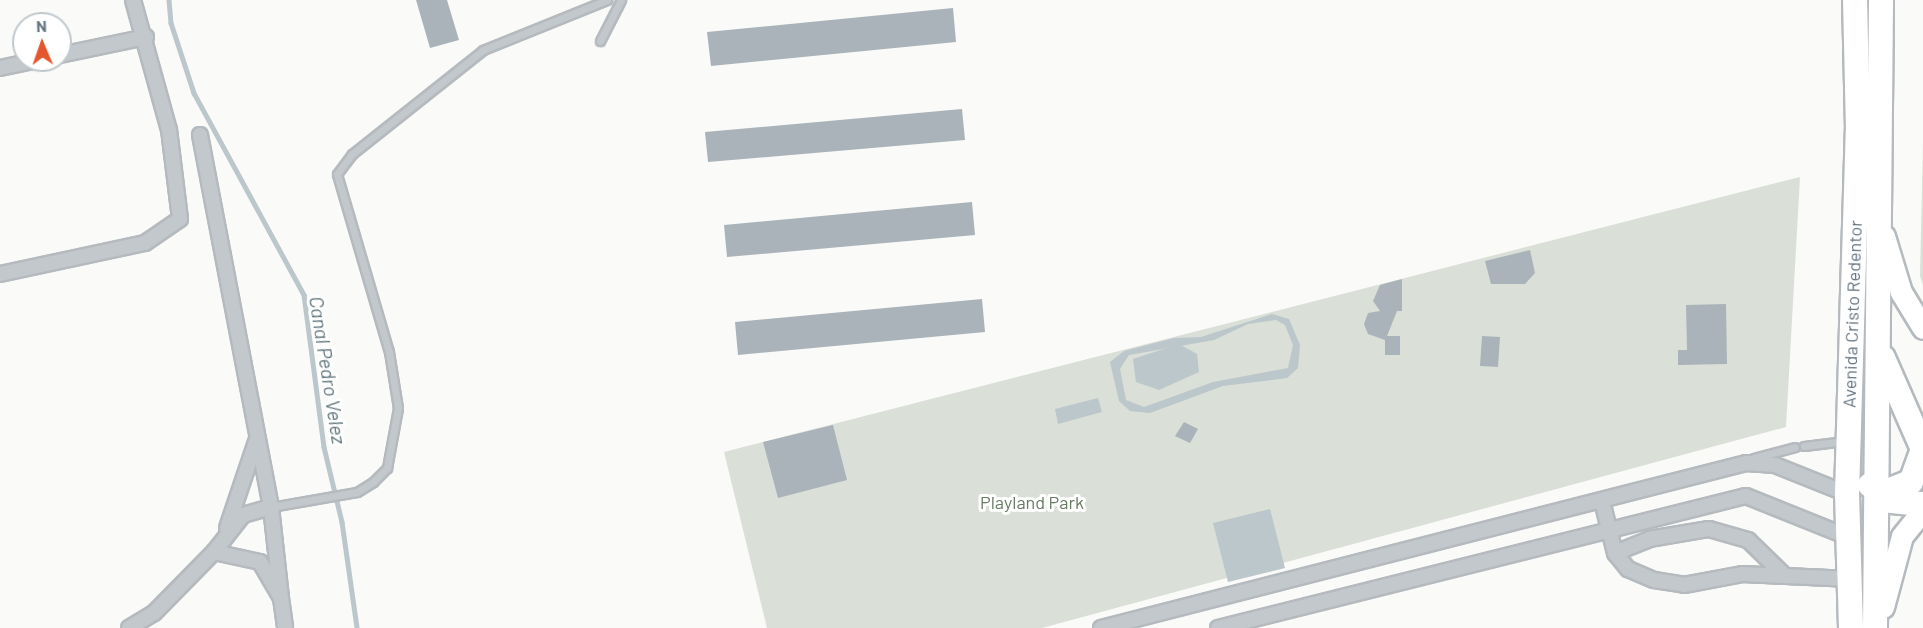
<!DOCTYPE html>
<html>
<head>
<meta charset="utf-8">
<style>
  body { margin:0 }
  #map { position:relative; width:1923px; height:628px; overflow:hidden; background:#fafaf8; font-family:Barlow,sans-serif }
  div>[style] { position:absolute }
  .green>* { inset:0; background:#dadfd7 }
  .water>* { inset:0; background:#bbc7cb }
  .stream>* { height:4.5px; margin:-2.25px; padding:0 2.25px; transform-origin:2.25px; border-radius:2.25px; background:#bbc7cb }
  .building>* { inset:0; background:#aab3b9 }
  .roads { filter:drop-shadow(2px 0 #b5babe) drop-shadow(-2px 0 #b5babe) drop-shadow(0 2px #b5babe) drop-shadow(0 -2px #b5babe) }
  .lane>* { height:7px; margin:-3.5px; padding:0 3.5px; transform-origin:3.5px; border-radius:3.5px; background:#c3c8cc }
  .street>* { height:14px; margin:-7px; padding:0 7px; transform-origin:7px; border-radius:7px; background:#c3c8cc }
  .primary>* { height:21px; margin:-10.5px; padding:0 10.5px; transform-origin:10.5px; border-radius:10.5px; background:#fff }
  .highway>* { height:24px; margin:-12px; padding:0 12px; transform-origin:12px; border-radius:12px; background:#fff }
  span { translate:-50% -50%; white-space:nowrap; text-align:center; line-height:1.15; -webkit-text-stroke:6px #fff; paint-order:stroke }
  .street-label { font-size:18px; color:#657683 }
  .park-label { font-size:18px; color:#687a64 }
  .water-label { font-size:20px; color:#60757c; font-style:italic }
  .north { position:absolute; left:12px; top:12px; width:60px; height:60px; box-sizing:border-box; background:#fff; border:2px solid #c1c8cd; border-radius:50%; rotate:358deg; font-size:16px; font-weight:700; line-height:24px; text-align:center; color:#657683 }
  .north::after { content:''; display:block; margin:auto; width:21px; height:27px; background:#e4572e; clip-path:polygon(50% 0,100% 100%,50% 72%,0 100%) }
</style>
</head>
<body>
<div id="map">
  <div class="green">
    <i style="clip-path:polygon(1923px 143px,1923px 285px,1920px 276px)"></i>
    <i style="clip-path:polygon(1800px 177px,1786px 427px,1042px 628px,767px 628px,724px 452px)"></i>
  </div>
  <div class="water">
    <i style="clip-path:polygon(evenodd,1272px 314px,1289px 319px,1300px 345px,1298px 368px,1287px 378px,1223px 386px,1150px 413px,1130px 411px,1119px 401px,1110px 362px,1124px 351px,1174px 338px,1201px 337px,1272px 314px,1276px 320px,1285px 325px,1293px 345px,1288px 368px,1213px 382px,1144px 407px,1126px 400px,1120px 369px,1129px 355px,1214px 340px,1248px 324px,1276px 320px)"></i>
    <i style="clip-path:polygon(1179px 344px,1197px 354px,1199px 372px,1159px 390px,1136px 382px,1133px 359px)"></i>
    <i style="clip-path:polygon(1098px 398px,1102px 412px,1058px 424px,1055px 409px)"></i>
    <i style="clip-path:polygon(1270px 509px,1285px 568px,1228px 582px,1213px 523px)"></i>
  </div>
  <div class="stream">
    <i style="left:169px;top:0;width:23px;rotate:85deg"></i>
    <i style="left:171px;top:23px;width:74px;rotate:71.8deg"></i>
    <i style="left:194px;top:93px;width:230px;rotate:61.4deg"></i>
    <i style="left:304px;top:295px;width:153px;rotate:82.5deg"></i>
    <i style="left:324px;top:447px;width:77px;rotate:76.5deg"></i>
    <i style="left:342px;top:522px;width:107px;rotate:81.9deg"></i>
  </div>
  <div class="building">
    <i style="clip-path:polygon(416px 0,447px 0,459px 40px,430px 48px)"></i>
    <i style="clip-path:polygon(953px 8px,956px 42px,711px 66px,707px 32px)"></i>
    <i style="clip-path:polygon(962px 109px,965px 140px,708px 162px,705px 132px)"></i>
    <i style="clip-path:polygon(972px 202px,975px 235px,727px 257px,724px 225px)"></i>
    <i style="clip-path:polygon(1530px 250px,1535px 273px,1525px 284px,1491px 284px,1485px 261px)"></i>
    <i style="clip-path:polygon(1402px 279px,1402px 311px,1397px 311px,1387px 336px,1400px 336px,1400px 355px,1385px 355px,1385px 340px,1368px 334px,1364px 324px,1368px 313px,1380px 311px,1373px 301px,1380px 285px)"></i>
    <i style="clip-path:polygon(982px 299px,985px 332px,738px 355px,735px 322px)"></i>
    <i style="clip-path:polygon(1726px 304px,1727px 364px,1678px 365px,1678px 350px,1687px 350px,1686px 305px)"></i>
    <i style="clip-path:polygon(1482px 336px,1500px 337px,1498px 367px,1480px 366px)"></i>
    <i style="clip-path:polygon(1184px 422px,1198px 429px,1190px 443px,1175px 436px)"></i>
    <i style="clip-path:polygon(833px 425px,847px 480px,778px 498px,763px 442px)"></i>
  </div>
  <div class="roads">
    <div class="lane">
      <i style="left:600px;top:41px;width:46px;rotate:-62.9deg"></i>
      <i style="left:1804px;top:446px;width:39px;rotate:-7deg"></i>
      <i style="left:1754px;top:458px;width:42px;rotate:-15deg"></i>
      <i style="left:271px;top:507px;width:87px;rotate:-9.9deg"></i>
      <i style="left:357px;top:492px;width:19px;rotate:-32deg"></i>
      <i style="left:373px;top:482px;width:20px;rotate:-45deg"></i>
      <i style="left:387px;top:468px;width:61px;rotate:-79.6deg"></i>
      <i style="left:398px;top:408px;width:57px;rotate:-99.1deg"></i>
      <i style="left:389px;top:352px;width:185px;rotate:-106.3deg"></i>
      <i style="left:337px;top:174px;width:25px;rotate:-53deg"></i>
      <i style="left:352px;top:154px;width:167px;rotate:-38.4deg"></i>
      <i style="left:483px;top:50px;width:134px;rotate:-22deg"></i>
    </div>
    <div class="street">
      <i style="left:60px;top:55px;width:88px;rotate:-11.8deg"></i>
      <i style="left:0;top:68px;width:39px;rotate:-12deg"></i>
      <i style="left:200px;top:135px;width:379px;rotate:79.2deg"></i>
      <i style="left:271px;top:507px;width:92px;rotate:83.7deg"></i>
      <i style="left:0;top:274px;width:148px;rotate:-12.1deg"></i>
      <i style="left:145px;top:243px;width:42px;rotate:-34.4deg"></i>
      <i style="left:180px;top:219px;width:90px;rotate:-97deg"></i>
      <i style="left:169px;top:130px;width:135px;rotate:-105.5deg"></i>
      <i style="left:1602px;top:501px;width:54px;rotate:76deg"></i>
      <i style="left:1615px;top:553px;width:21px;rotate:51deg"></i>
      <i style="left:1628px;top:569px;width:28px;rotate:23deg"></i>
      <i style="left:1654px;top:580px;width:30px;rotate:9deg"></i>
      <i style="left:1684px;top:585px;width:59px;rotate:-10.7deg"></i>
      <i style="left:1742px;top:574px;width:109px;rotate:2.6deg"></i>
      <i style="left:227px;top:528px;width:91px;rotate:-71.4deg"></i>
      <i style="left:214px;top:552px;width:47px;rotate:-51.9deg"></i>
      <i style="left:243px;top:515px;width:29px;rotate:-16deg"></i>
      <i style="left:1615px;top:553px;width:37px;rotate:-22deg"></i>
      <i style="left:1649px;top:539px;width:61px;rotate:-9.5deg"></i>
      <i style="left:1709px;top:529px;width:41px;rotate:15.8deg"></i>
      <i style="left:1748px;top:540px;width:50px;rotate:44.2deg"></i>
      <i style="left:129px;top:628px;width:29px;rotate:-31deg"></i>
      <i style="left:154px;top:613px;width:86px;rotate:-45.5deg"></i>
      <i style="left:214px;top:552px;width:47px;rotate:12.3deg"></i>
      <i style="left:260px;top:562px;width:42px;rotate:59.7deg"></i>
      <i style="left:281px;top:598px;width:30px;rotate:82deg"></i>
      <i style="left:1101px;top:628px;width:666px;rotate:-14.35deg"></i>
      <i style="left:1746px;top:463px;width:29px;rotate:4deg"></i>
      <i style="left:1775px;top:465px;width:78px;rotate:21.9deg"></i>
      <i style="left:1218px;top:628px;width:544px;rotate:-14.04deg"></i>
      <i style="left:1746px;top:496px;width:110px;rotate:21.9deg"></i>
    </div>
    <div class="primary">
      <i style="left:1884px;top:236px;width:59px;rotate:73.1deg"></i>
      <i style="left:1901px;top:292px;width:42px;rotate:58.6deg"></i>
      <i style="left:1883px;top:607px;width:73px;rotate:-75deg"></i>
      <i style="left:1902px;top:536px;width:33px;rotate:-51deg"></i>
    </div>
    <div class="highway">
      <i style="left:1883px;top:358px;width:99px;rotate:66.3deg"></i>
      <i style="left:1870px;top:485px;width:27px;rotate:36deg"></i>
      <i style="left:1892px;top:501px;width:31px;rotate:6deg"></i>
      <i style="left:1878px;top:495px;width:35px;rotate:-22deg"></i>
      <i style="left:1911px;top:482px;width:35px;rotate:-70deg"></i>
      <i style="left:1851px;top:628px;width:134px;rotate:-91.7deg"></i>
      <i style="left:1847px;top:494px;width:364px;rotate:-88.3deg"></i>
      <i style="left:1858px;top:130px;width:130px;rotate:-91.3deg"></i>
      <i style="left:1875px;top:628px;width:628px;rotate:-89.45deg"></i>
    </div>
  </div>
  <div class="street-label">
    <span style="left:1852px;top:314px;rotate:-88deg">Avenida Cristo Redentor</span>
  </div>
  <div class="park-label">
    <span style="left:1032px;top:502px">Playland Park</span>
  </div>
  <div class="water-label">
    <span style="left:328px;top:370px;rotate:81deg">Canal Pedro Velez</span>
  </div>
  <div class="north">N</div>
</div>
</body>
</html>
